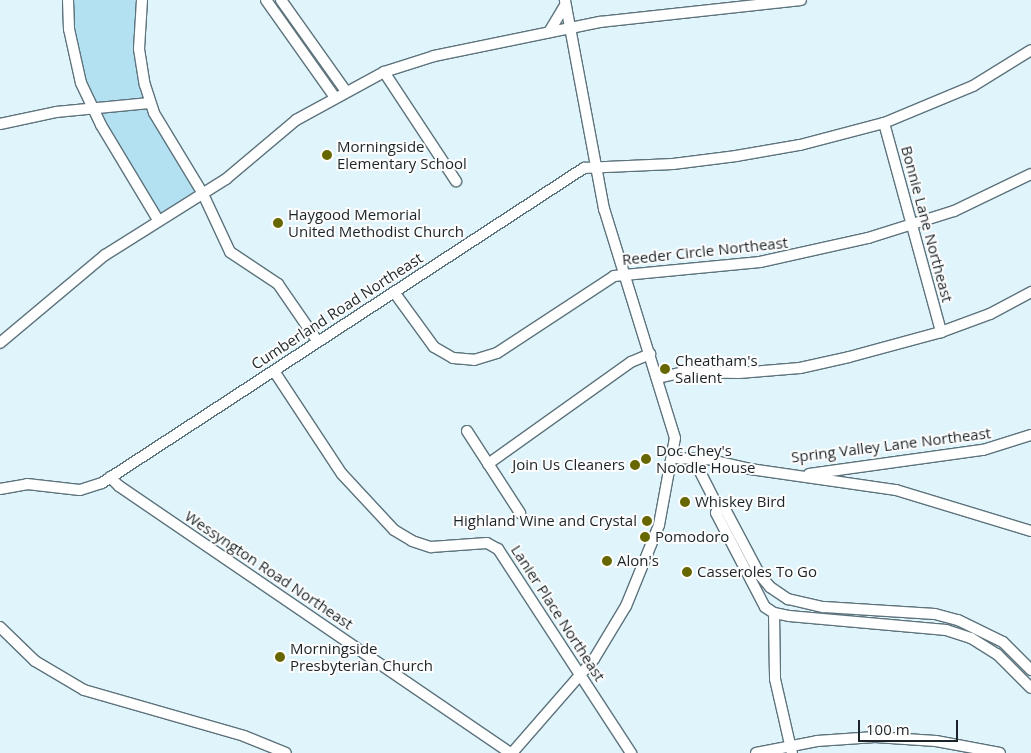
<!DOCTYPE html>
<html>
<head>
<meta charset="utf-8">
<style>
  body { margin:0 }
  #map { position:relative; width:1031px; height:753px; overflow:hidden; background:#e0f4fc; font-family:"Open Sans",sans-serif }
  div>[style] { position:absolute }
  .green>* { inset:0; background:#b3e1f2 }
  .roads { filter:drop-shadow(1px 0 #5d737c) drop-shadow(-1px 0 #5d737c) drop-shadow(0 1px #5d737c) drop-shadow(0 -1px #5d737c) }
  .minor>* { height:10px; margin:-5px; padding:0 5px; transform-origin:5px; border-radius:5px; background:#fff }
  .dots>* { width:14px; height:14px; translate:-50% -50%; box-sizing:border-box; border:2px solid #fdfdfd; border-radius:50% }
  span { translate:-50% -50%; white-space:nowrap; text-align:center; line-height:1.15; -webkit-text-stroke:4px #fdfdfd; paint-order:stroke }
  .poi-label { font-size:15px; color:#1b2428 }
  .left { translate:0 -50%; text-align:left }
  .right { translate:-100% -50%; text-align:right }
  .street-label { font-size:15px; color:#1b2428 }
  .scale { position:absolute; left:858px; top:720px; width:100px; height:22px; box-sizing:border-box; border:2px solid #1b2428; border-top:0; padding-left:6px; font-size:15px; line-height:18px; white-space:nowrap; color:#1b2428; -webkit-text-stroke:4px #fdfdfd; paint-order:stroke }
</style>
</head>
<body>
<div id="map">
  <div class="green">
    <i style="clip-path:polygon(71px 0,142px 0,137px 43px,149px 108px,202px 194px,160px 221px,77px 77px)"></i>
  </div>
  <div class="roads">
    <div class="minor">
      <i style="left:68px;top:0;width:29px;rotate:88deg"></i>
      <i style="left:69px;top:29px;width:55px;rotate:77.5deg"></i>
      <i style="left:81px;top:83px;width:47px;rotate:64.5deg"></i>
      <i style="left:101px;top:125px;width:111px;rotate:59deg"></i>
      <i style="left:142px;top:0;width:49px;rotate:93.5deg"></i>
      <i style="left:139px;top:49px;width:36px;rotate:81deg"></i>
      <i style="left:145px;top:85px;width:29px;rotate:72deg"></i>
      <i style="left:154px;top:113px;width:95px;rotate:58.8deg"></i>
      <i style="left:203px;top:194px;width:64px;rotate:65deg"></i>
      <i style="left:230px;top:252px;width:58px;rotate:33.7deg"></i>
      <i style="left:278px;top:284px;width:70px;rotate:55.4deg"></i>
      <i style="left:266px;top:0;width:118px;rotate:54.7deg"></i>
      <i style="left:281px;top:0;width:110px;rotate:54.6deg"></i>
      <i style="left:549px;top:32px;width:31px;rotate:-59deg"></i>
      <i style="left:384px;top:72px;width:131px;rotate:56.6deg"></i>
      <i style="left:884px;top:123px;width:217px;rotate:74.7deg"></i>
      <i style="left:0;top:124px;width:57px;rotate:-12.1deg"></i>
      <i style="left:56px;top:112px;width:94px;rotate:-5.5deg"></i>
      <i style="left:394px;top:292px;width:68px;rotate:54deg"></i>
      <i style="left:434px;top:347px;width:22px;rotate:30deg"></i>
      <i style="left:453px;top:358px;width:21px;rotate:5deg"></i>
      <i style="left:474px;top:360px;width:24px;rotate:-17deg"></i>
      <i style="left:497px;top:353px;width:140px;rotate:-33.3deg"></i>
      <i style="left:614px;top:276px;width:147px;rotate:-5.5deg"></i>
      <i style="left:760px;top:262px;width:111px;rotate:-12.5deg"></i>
      <i style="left:868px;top:238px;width:90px;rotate:-17.4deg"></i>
      <i style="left:954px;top:211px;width:85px;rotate:-25.7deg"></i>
      <i style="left:0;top:343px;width:137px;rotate:-40deg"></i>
      <i style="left:105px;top:255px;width:143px;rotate:-32.1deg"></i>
      <i style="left:226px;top:179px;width:92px;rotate:-40.1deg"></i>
      <i style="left:296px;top:120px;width:100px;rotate:-28.6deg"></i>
      <i style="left:384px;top:72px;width:52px;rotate:-17.7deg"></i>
      <i style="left:434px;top:56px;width:169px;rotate:-11.6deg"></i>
      <i style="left:600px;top:22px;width:202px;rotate:-6.2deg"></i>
      <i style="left:274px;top:371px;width:123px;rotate:56.6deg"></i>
      <i style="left:342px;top:474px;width:76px;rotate:47.1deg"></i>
      <i style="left:394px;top:530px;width:21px;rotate:31deg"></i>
      <i style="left:412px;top:541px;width:20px;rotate:18deg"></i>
      <i style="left:431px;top:547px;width:56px;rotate:-4.1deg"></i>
      <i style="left:487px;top:543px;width:13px;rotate:29deg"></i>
      <i style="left:498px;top:549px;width:244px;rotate:56.9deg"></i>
      <i style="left:658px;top:378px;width:27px;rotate:-13deg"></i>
      <i style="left:684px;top:372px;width:55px;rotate:1deg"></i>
      <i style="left:739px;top:373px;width:61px;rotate:-4.7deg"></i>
      <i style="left:800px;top:368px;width:50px;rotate:-12.7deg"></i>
      <i style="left:849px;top:357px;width:95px;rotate:-15.2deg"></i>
      <i style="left:941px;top:332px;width:52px;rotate:-20.2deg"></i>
      <i style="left:990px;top:314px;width:47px;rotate:-28.2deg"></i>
      <i style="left:467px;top:431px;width:98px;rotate:57.1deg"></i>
      <i style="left:673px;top:458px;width:34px;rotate:2deg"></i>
      <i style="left:707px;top:459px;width:44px;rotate:13.1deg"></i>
      <i style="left:750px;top:469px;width:148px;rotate:8.2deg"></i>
      <i style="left:896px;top:490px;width:141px;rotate:16.9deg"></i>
      <i style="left:693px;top:458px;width:55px;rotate:63deg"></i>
      <i style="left:718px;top:507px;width:6px;rotate:108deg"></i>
      <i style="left:716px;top:513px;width:106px;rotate:62.5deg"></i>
      <i style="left:765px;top:607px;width:11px;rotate:34deg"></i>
      <i style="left:774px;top:613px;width:15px;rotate:11deg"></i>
      <i style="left:789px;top:616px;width:158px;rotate:5.1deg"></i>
      <i style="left:946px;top:630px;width:26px;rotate:18deg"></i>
      <i style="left:971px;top:638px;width:31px;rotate:32deg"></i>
      <i style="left:997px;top:654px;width:48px;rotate:45deg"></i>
      <i style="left:488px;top:464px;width:176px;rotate:-35.5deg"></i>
      <i style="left:631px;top:362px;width:21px;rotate:-23deg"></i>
      <i style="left:809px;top:474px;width:176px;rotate:-7.9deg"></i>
      <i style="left:983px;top:450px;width:50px;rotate:-17.4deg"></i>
      <i style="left:110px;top:477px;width:13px;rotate:45deg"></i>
      <i style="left:119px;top:486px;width:474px;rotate:34.3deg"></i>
      <i style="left:0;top:489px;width:27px;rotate:-10deg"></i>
      <i style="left:27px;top:484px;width:53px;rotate:6.5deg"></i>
      <i style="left:80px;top:490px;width:23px;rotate:-18deg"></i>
      <i style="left:102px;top:483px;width:576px;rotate:-33.17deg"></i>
      <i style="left:584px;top:168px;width:89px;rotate:-2.6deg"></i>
      <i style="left:673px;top:164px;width:64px;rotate:-7.2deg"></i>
      <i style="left:736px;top:156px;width:65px;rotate:-9.8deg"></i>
      <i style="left:800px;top:145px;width:87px;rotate:-14.7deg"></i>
      <i style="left:884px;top:123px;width:96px;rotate:-22.6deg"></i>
      <i style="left:973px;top:86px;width:68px;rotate:-31.8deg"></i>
      <i style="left:718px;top:507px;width:7px;rotate:16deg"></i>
      <i style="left:725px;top:509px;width:75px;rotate:62.1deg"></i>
      <i style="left:760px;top:575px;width:16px;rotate:50deg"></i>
      <i style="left:770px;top:587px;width:22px;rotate:34deg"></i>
      <i style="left:788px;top:599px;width:37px;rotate:13deg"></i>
      <i style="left:824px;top:607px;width:111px;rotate:3.6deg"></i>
      <i style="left:935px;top:614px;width:24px;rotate:15deg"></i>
      <i style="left:958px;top:620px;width:50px;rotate:26.1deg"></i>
      <i style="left:1003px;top:642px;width:40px;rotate:45deg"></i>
      <i style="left:774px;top:613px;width:66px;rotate:89.1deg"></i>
      <i style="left:775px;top:679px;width:76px;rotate:77.1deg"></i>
      <i style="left:0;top:627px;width:49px;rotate:44.2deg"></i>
      <i style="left:35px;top:661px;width:57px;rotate:30.6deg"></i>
      <i style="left:84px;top:690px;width:166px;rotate:16deg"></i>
      <i style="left:244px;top:736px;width:45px;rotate:22deg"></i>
      <i style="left:512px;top:753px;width:125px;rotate:-48.9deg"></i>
      <i style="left:594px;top:659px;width:62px;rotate:-58.9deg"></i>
      <i style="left:626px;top:606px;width:87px;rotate:-67.8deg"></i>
      <i style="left:659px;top:525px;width:88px;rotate:-79.6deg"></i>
      <i style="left:675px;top:438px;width:240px;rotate:-107.2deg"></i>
      <i style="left:604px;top:209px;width:213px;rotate:-100.6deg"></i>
      <i style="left:756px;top:753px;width:62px;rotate:-11.1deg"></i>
      <i style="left:817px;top:741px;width:58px;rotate:-3.9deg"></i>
      <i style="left:875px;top:737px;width:61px;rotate:3.8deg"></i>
      <i style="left:936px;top:741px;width:65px;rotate:10.6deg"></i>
    </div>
  </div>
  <div class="dots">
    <i style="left:327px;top:155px;background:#676700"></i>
    <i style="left:278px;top:223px;background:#676700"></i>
    <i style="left:665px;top:369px;background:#676700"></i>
    <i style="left:646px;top:459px;background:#676700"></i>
    <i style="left:635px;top:465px;background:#676700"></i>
    <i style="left:685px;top:502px;background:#676700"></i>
    <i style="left:647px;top:521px;background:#676700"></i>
    <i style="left:645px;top:537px;background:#676700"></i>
    <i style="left:607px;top:561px;background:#676700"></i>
    <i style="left:687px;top:572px;background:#676700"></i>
    <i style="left:280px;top:657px;background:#676700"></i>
  </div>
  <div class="poi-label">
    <span class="left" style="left:337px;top:155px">Morningside<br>Elementary School</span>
    <span class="left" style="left:288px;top:223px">Haygood Memorial<br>United Methodist Church</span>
    <span class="left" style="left:675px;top:369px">Cheatham's<br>Salient</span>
    <span class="left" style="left:656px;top:459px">Doc Chey's<br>Noodle House</span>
    <span class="right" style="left:625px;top:465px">Join Us Cleaners</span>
    <span class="left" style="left:695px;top:502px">Whiskey Bird</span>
    <span class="right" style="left:637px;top:521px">Highland Wine and Crystal</span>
    <span class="left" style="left:655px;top:537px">Pomodoro</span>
    <span class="left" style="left:617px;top:561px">Alon's</span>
    <span class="left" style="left:697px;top:572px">Casseroles To Go</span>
    <span class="left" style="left:290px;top:657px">Morningside<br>Presbyterian Church</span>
  </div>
  <div class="street-label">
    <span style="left:927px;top:224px;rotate:75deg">Bonnie Lane Northeast</span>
    <span style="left:705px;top:251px;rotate:-6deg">Reeder Circle Northeast</span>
    <span style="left:337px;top:311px;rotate:-33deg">Cumberland Road Northeast</span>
    <span style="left:891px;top:445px;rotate:-7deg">Spring Valley Lane Northeast</span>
    <span style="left:269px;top:570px;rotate:34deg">Wessyngton Road Northeast</span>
    <span style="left:558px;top:613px;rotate:57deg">Lanier Place Northeast</span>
  </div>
  <div class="scale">100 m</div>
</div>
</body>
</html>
